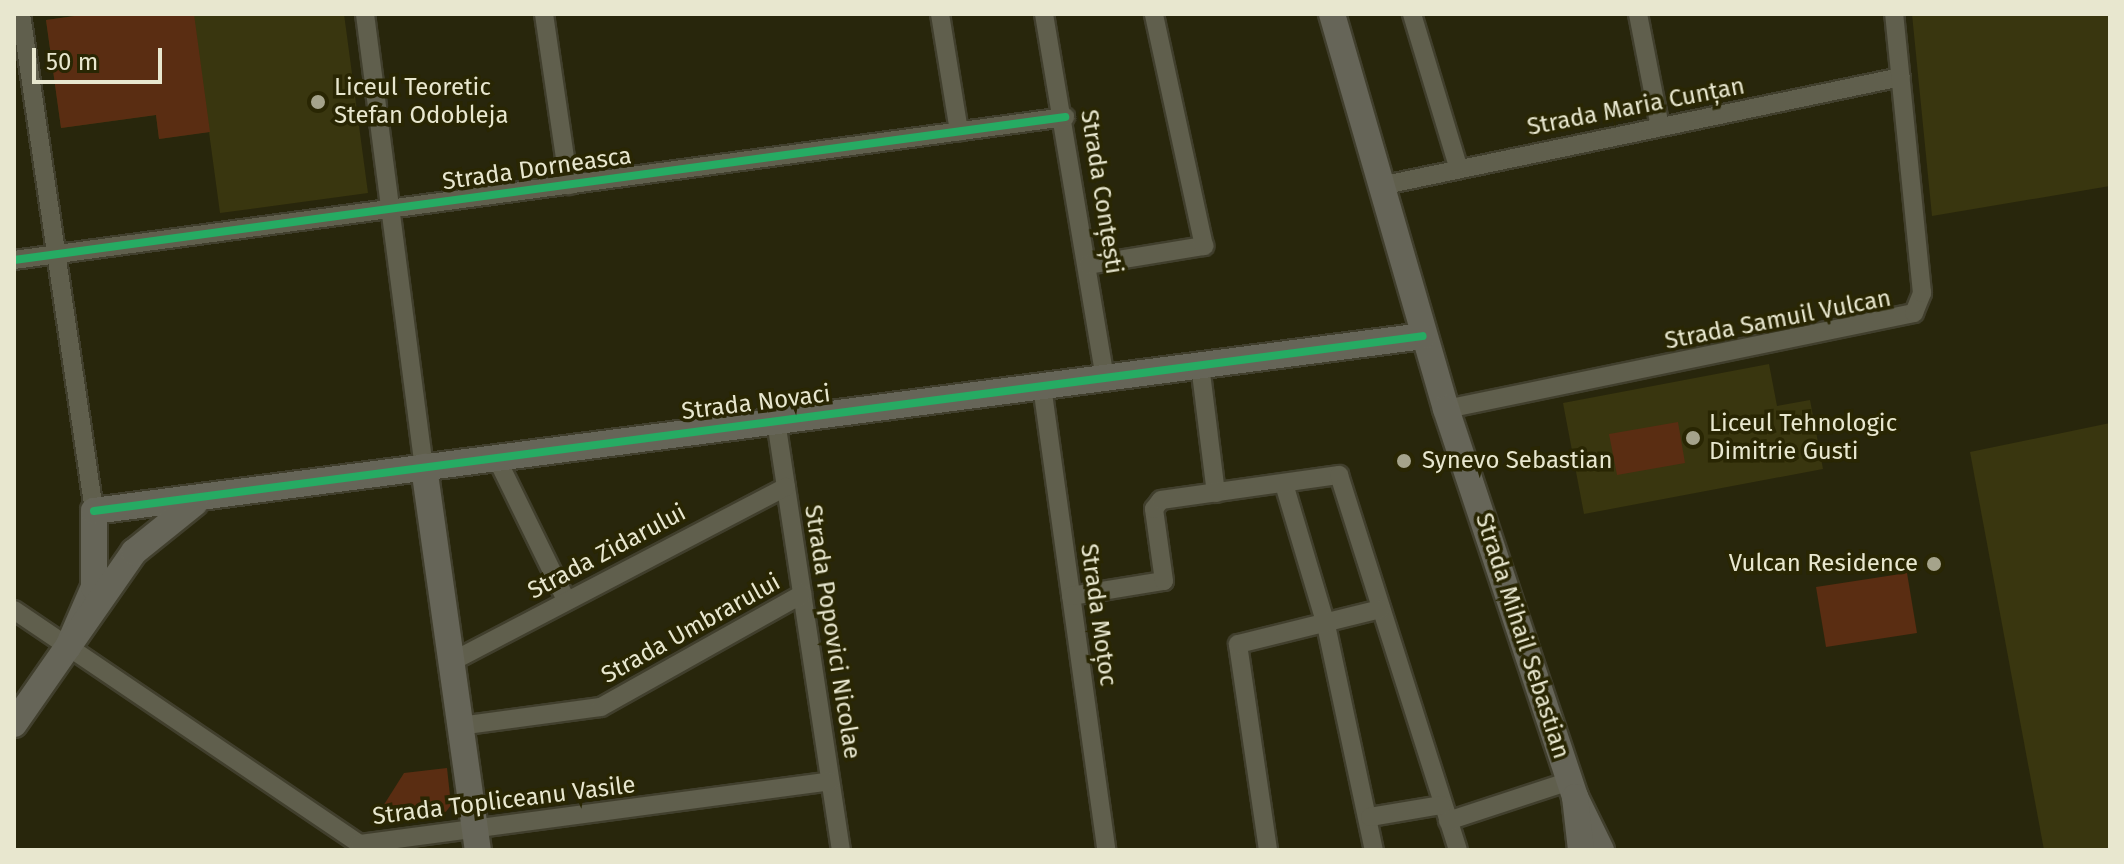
<!DOCTYPE html>
<html>
<head>
<meta charset="utf-8">
<style>
  body { margin:0 }
  #map { position:relative; width:2124px; height:864px; overflow:hidden; background:#28260c; font-family:"Fira Sans",sans-serif }
  div>[style] { position:absolute }
  .built>* { inset:0; background:#39360f }
  .green>* { inset:0; background:#5a2d12 }
  .roads { filter:drop-shadow(2px 0 #413f2d) drop-shadow(-2px 0 #413f2d) drop-shadow(0 2px #413f2d) drop-shadow(0 -2px #413f2d) }
  .street>* { height:18px; margin:-9px; padding:0 9px; transform-origin:9px; border-radius:9px; background:#605f4d }
  .secondary>* { height:26px; margin:-13px; padding:0 13px; transform-origin:13px; border-radius:13px; background:#666558 }
  .cycleway>* { height:8px; margin:-4px; padding:0 4px; transform-origin:4px; border-radius:4px; background:#26ab63 }
  .dots>* { width:22px; height:22px; translate:-50% -50%; box-sizing:border-box; border:4px solid #292603; border-radius:50% }
  span { translate:-50% -50%; white-space:nowrap; text-align:center; line-height:1.15; -webkit-text-stroke:7px #292603; paint-order:stroke }
  .poi-label { font-size:24px; color:#e8e7cf }
  .left { translate:0 -50%; text-align:left }
  .right { translate:-100% -50%; text-align:right }
  .street-label { font-size:24px; color:#e8e7cf }
  .frame { position:absolute; inset:0; border:16px solid #e8e7cf; pointer-events:none }
  .scale { position:absolute; left:32px; top:48px; width:130px; height:36px; box-sizing:border-box; border:4px solid #e8e7cf; border-top:0; padding-left:10px; font-size:24px; line-height:28px; white-space:nowrap; color:#e8e7cf; -webkit-text-stroke:6px #292603; paint-order:stroke }
</style>
</head>
<body>
<div id="map">
  <div class="built">
    <i style="clip-path:polygon(89px 14px,344px 14px,368px 193px,220px 213px,209px 132px,159px 139px,156px 115px,61px 128px,46px 20px)"></i>
    <i style="clip-path:polygon(1912px 14px,2110px 14px,2110px 186px,1932px 216px)"></i>
    <i style="clip-path:polygon(1769px 364px,1777px 406px,1810px 400px,1823px 469px,1584px 514px,1563px 403px)"></i>
    <i style="clip-path:polygon(2110px 423px,2110px 850px,2044px 850px,1970px 452px)"></i>
  </div>
  <div class="green">
    <i style="clip-path:polygon(89px 14px,194px 14px,210px 132px,159px 139px,156px 115px,61px 128px,46px 20px)"></i>
    <i style="clip-path:polygon(1678px 422px,1685px 463px,1617px 475px,1609px 434px)"></i>
    <i style="clip-path:polygon(1907px 573px,1917px 633px,1826px 647px,1816px 587px)"></i>
    <i style="clip-path:polygon(447px 768px,451px 805px,445px 813px,373px 822px,404px 773px)"></i>
  </div>
  <div class="roads">
    <div class="street">
      <i style="left:21px;top:14px;width:502px;rotate:81.64deg"></i>
      <i style="left:365px;top:14px;width:457px;rotate:82.6deg"></i>
      <i style="left:544px;top:14px;width:173px;rotate:81.7deg"></i>
      <i style="left:940px;top:14px;width:119px;rotate:80.8deg"></i>
      <i style="left:1044px;top:14px;width:369px;rotate:80.5deg"></i>
      <i style="left:1412px;top:14px;width:159px;rotate:73.2deg"></i>
      <i style="left:1638px;top:14px;width:115px;rotate:79deg"></i>
      <i style="left:1380px;top:186px;width:532px;rotate:-11.82deg"></i>
      <i style="left:14px;top:260px;width:1061px;rotate:-7.75deg"></i>
      <i style="left:1088px;top:265px;width:118px;rotate:-9.3deg"></i>
      <i style="left:1204px;top:246px;width:237px;rotate:-102.2deg"></i>
      <i style="left:1200px;top:365px;width:129px;rotate:82.9deg"></i>
      <i style="left:1042px;top:386px;width:468px;rotate:82.1deg"></i>
      <i style="left:1446px;top:409px;width:478px;rotate:-11.6deg"></i>
      <i style="left:1914px;top:313px;width:22px;rotate:-68deg"></i>
      <i style="left:1922px;top:293px;width:280px;rotate:-95.7deg"></i>
      <i style="left:776px;top:421px;width:434px;rotate:81.4deg"></i>
      <i style="left:496px;top:457px;width:159px;rotate:63.9deg"></i>
      <i style="left:1284px;top:484px;width:147px;rotate:73.4deg"></i>
      <i style="left:1326px;top:625px;width:230px;rotate:78deg"></i>
      <i style="left:1071px;top:596px;width:94px;rotate:-9.2deg"></i>
      <i style="left:1164px;top:581px;width:73px;rotate:-97.9deg"></i>
      <i style="left:1154px;top:509px;width:11px;rotate:-52deg"></i>
      <i style="left:1161px;top:500px;width:180px;rotate:-8deg"></i>
      <i style="left:1339px;top:475px;width:393px;rotate:72.4deg"></i>
      <i style="left:14px;top:610px;width:418px;rotate:34.1deg"></i>
      <i style="left:360px;top:844px;width:474px;rotate:-7.6deg"></i>
      <i style="left:451px;top:662px;width:378px;rotate:-27.6deg"></i>
      <i style="left:460px;top:726px;width:142px;rotate:-7.7deg"></i>
      <i style="left:601px;top:707px;width:231px;rotate:-29.3deg"></i>
      <i style="left:1370px;top:817px;width:73px;rotate:-9.5deg"></i>
      <i style="left:1448px;top:821px;width:128px;rotate:-18.2deg"></i>
      <i style="left:1268px;top:850px;width:208px;rotate:-98.3deg"></i>
      <i style="left:1238px;top:644px;width:147px;rotate:-13.8deg"></i>
    </div>
    <div class="secondary">
      <i style="left:1332px;top:14px;width:411px;rotate:73.9deg"></i>
      <i style="left:1446px;top:409px;width:409px;rotate:71.6deg"></i>
      <i style="left:1575px;top:797px;width:59px;rotate:63.9deg"></i>
      <i style="left:424px;top:467px;width:387px;rotate:82deg"></i>
      <i style="left:68px;top:647px;width:65px;rotate:-66.6deg"></i>
      <i style="left:94px;top:587px;width:76px;rotate:-90deg"></i>
      <i style="left:94px;top:511px;width:1340px;rotate:-7.5deg"></i>
      <i style="left:14px;top:724px;width:210px;rotate:-55.1deg"></i>
      <i style="left:134px;top:552px;width:78px;rotate:-38.8deg"></i>
      <i style="left:1575px;top:797px;width:53px;rotate:83.5deg"></i>
    </div>
  </div>
  <div class="cycleway">
    <i style="left:14px;top:260px;width:1061px;rotate:-7.75deg"></i>
    <i style="left:94px;top:511px;width:1340px;rotate:-7.5deg"></i>
  </div>
  <div class="dots">
    <i style="left:318px;top:102px;background:#a5a38b"></i>
    <i style="left:1693px;top:438px;background:#a5a38b"></i>
    <i style="left:1404px;top:461px;background:#a5a38b"></i>
    <i style="left:1934px;top:564px;background:#a5a38b"></i>
  </div>
  <div class="poi-label">
    <span class="left" style="left:334px;top:102px">Liceul Teoretic<br>Stefan Odobleja</span>
    <span class="left" style="left:1709px;top:438px">Liceul Tehnologic<br>Dimitrie Gusti</span>
    <span class="left" style="left:1422px;top:461px">Synevo Sebastian</span>
    <span class="right" style="left:1918px;top:564px">Vulcan Residence</span>
  </div>
  <div class="street-label">
    <span style="left:1636px;top:107px;rotate:-11deg">Strada Maria Cunțan</span>
    <span style="left:537px;top:169px;rotate:-8deg">Strada Dorneasca</span>
    <span style="left:1101px;top:192px;rotate:81deg">Strada Conțești</span>
    <span style="left:1778px;top:320px;rotate:-11deg">Strada Samuil Vulcan</span>
    <span style="left:756px;top:403px;rotate:-7deg">Strada Novaci</span>
    <span style="left:607px;top:552px;rotate:-28deg">Strada Zidarului</span>
    <span style="left:1098px;top:615px;rotate:82deg">Strada Moțoc</span>
    <span style="left:691px;top:629px;rotate:-29deg">Strada Umbrarului</span>
    <span style="left:832px;top:632px;rotate:81deg">Strada Popovici Nicolae</span>
    <span style="left:1522px;top:636px;rotate:72deg">Strada Mihail Sebastian</span>
    <span style="left:504px;top:801px;rotate:-7deg">Strada Topliceanu Vasile</span>
  </div>
  <div class="frame"></div>
  <div class="scale">50 m</div>
</div>
</body>
</html>
